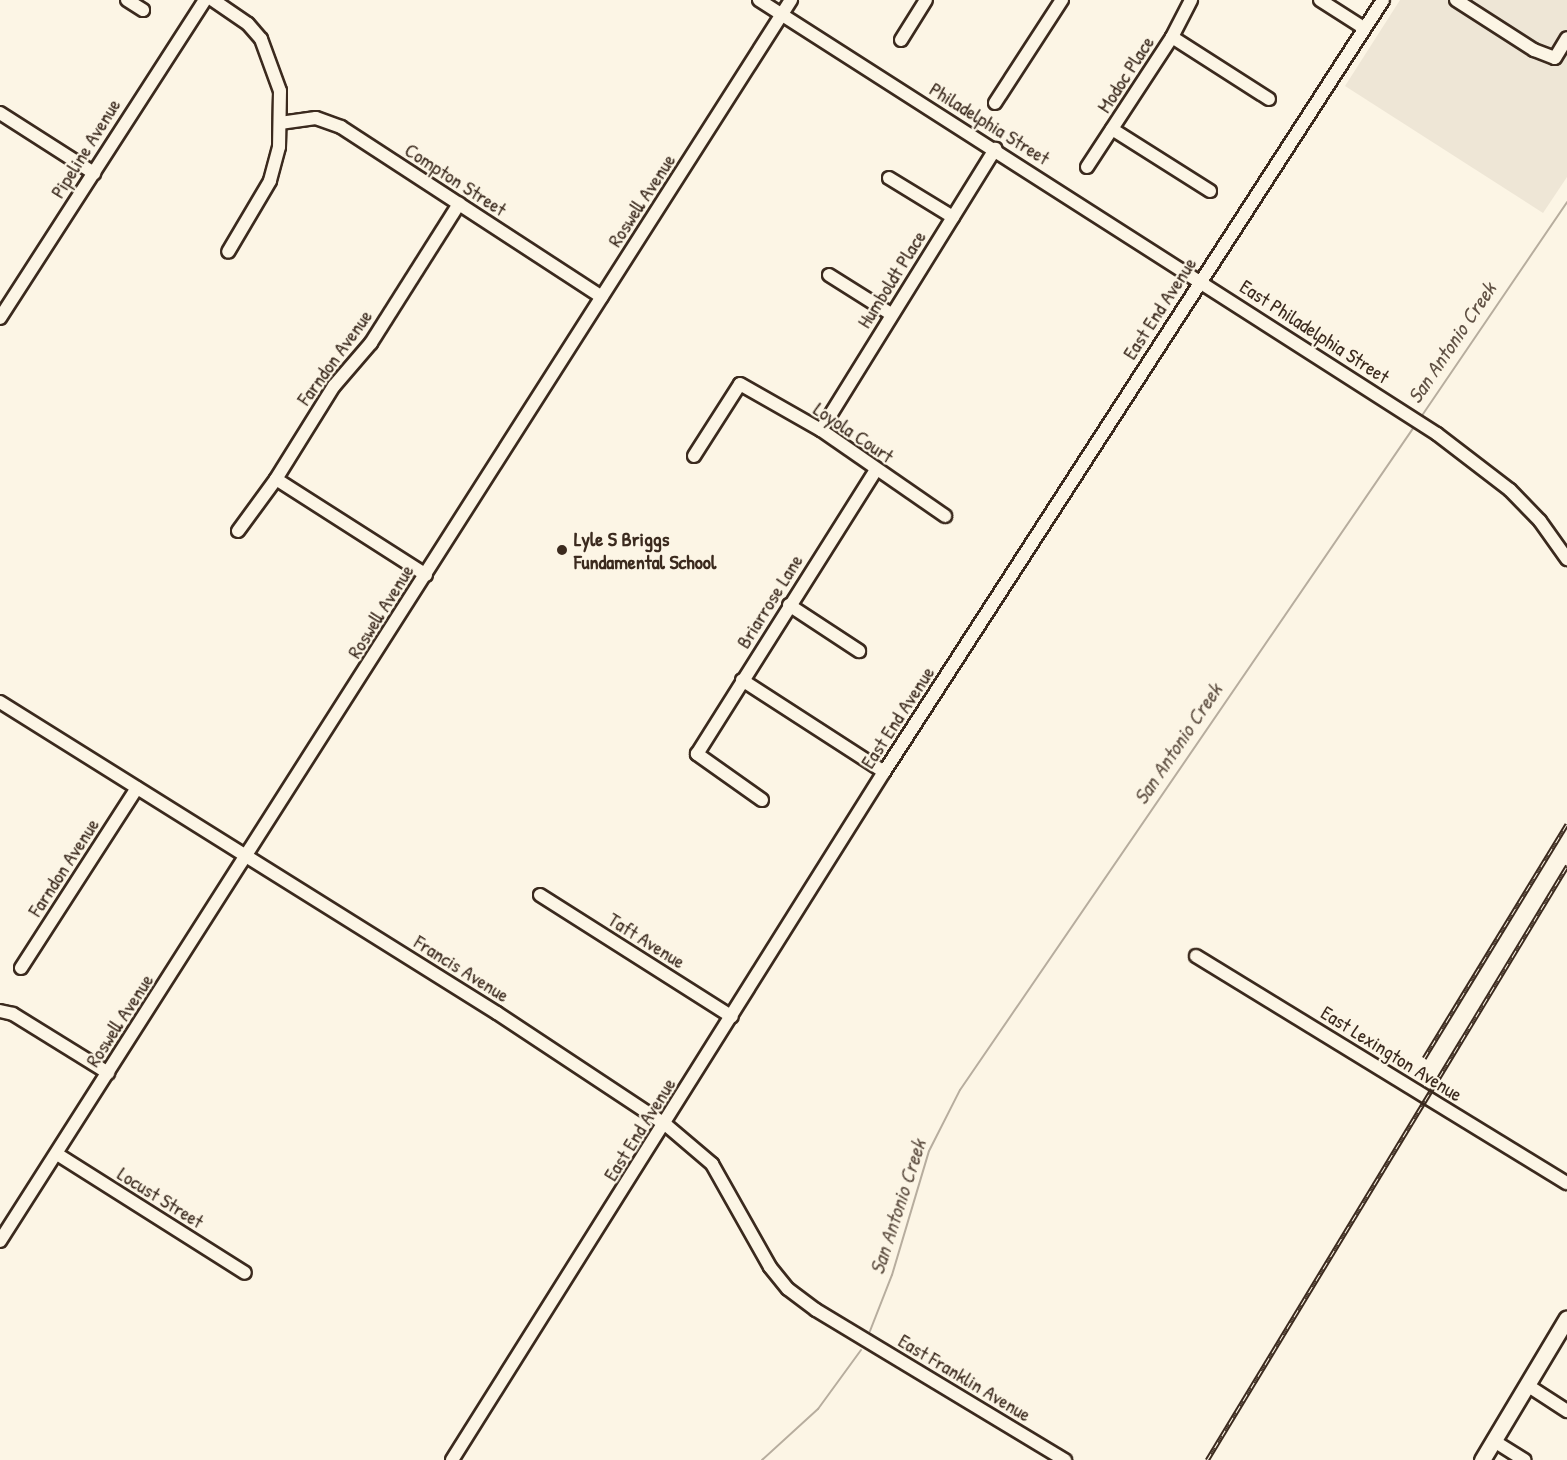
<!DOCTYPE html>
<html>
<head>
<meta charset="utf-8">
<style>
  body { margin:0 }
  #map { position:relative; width:1567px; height:1460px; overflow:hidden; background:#fcf5e5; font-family:"Patrick Hand",sans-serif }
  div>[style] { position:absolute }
  .built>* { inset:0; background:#eee6d6 }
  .stream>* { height:2px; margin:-1px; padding:0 1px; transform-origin:1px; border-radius:1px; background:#b7ad9e }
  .roads { filter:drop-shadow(2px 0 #3b2a1e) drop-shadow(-2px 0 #3b2a1e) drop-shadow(0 2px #3b2a1e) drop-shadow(0 -2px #3b2a1e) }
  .minor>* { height:12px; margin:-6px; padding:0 6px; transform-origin:6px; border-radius:6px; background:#fcf5e5 }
  .major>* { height:15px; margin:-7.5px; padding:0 7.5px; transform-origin:7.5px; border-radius:7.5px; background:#fcf5e5 }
  .rail>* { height:4.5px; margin-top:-2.25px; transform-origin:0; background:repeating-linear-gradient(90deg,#fcf5e5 0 7px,#3b2a1e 0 14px); box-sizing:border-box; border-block:2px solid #3b2a1e }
  .dots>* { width:16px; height:16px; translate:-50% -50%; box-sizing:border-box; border:3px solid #fcf5e5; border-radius:50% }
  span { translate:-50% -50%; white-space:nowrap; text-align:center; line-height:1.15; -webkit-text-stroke:4.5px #fcf5e5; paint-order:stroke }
  .street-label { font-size:20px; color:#3b2a1e }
  .poi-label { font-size:20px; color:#3b2a1e; font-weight:700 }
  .left { translate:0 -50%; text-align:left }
  .water-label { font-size:21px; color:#605144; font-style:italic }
</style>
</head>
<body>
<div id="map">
  <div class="built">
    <i style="clip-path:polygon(1400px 0,1567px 0,1567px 177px,1543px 213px,1345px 86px)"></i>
  </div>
  <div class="stream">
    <i style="left:1421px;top:417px;width:260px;rotate:-55.8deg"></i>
    <i style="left:870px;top:1331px;width:60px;rotate:-68.6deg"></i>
    <i style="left:892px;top:1275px;width:129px;rotate:-73.4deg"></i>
    <i style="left:929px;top:1151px;width:68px;rotate:-63.1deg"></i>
    <i style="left:960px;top:1090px;width:807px;rotate:-55.6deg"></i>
    <i style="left:762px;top:1460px;width:76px;rotate:-42.3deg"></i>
    <i style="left:818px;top:1409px;width:73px;rotate:-53.9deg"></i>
  </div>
  <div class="roads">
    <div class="minor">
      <i style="left:127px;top:0;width:19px;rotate:32deg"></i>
      <i style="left:213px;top:0;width:42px;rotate:34.4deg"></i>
      <i style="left:248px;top:24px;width:20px;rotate:49deg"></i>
      <i style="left:261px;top:39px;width:55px;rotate:69.9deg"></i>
      <i style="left:280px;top:91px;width:56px;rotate:91deg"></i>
      <i style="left:279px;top:147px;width:35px;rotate:105deg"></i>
      <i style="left:270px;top:181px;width:82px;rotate:120.6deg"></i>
      <i style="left:759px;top:0;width:805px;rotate:32.62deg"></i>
      <i style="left:1437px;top:434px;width:92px;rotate:37.5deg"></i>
      <i style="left:1510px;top:490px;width:43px;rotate:45.9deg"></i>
      <i style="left:1540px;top:521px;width:47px;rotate:54.6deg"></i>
      <i style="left:1320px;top:0;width:52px;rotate:32.5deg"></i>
      <i style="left:1456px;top:0;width:93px;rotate:32.7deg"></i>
      <i style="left:1534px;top:50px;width:22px;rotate:21deg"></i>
      <i style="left:1555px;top:58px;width:23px;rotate:-59deg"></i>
      <i style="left:1172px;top:37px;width:115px;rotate:32.6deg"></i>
      <i style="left:901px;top:40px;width:47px;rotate:-58deg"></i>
      <i style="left:995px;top:103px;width:123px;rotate:-57deg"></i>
      <i style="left:0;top:113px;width:112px;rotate:32.6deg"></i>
      <i style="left:280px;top:123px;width:36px;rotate:-8deg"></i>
      <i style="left:316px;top:118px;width:27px;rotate:20deg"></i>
      <i style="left:341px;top:127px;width:311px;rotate:33.1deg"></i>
      <i style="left:1112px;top:129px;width:116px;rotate:32.3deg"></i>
      <i style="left:1087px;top:167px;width:155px;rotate:-56.8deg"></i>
      <i style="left:1172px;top:37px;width:42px;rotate:-62.8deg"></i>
      <i style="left:889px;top:178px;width:75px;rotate:31.4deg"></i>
      <i style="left:829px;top:275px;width:73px;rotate:32.2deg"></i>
      <i style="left:0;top:318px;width:378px;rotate:-57.2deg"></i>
      <i style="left:821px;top:430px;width:331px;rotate:-58.2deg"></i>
      <i style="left:694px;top:456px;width:85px;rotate:-57.4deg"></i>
      <i style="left:740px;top:384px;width:93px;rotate:29.6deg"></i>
      <i style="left:821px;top:430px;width:151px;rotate:34.7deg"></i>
      <i style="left:276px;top:479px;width:178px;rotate:32.6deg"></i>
      <i style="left:238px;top:531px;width:64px;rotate:-53.8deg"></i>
      <i style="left:276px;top:479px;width:110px;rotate:-58.1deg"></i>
      <i style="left:334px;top:386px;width:57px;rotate:-49.3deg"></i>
      <i style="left:371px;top:343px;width:165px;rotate:-57.7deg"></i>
      <i style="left:789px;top:605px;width:84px;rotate:33.3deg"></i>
      <i style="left:742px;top:680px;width:169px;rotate:32.9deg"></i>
      <i style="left:0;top:702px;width:586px;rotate:32.04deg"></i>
      <i style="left:497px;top:1013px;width:201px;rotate:33.5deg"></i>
      <i style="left:665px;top:1124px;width:62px;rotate:40.4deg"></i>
      <i style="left:712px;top:1164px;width:118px;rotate:60.6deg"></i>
      <i style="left:770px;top:1267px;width:28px;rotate:51deg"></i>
      <i style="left:788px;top:1289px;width:35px;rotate:37deg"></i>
      <i style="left:816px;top:1310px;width:291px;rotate:31.1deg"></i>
      <i style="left:762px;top:800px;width:80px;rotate:-144.7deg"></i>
      <i style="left:697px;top:754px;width:336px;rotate:-57.8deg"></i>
      <i style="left:540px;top:895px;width:227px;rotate:32.4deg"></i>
      <i style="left:1196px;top:956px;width:435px;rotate:31.5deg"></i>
      <i style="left:21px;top:968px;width:214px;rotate:-57.2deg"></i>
      <i style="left:0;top:1011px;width:13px;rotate:13deg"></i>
      <i style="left:13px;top:1014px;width:112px;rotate:31.8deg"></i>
      <i style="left:57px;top:1154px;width:222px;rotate:32.3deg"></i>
      <i style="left:0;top:1241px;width:1472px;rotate:-57.49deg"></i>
      <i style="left:1527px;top:1385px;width:48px;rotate:33deg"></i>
      <i style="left:1494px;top:1441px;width:36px;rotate:32deg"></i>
      <i style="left:452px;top:1460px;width:812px;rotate:-57.88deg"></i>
      <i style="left:884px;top:772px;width:919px;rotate:-57.12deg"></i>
    </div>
    <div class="major">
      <i style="left:1482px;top:1460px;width:165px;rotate:-59.1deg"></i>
    </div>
  </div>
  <div class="rail">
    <i style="left:1424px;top:1058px;width:274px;rotate:-58.6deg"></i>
    <i style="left:1207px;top:1460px;width:695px;rotate:-58.78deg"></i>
  </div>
  <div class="dots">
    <i style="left:562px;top:550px;background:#3b2a1e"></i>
  </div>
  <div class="street-label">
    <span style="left:1125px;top:74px;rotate:-57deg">Modoc Place</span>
    <span style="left:990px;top:123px;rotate:32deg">Philadelphia Street</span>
    <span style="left:85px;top:148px;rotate:-58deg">Pipeline Avenue</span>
    <span style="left:456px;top:179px;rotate:33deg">Compton Street</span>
    <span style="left:641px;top:200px;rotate:-57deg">Roswell Avenue</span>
    <span style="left:891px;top:279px;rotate:-58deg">Humboldt Place</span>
    <span style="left:1159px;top:308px;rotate:-57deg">East End Avenue</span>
    <span style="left:1315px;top:331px;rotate:33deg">East Philadelphia Street</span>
    <span style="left:334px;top:357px;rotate:-54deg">Farndon Avenue</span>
    <span style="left:854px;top:432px;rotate:34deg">Loyola Court</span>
    <span style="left:769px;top:601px;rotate:-58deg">Briarrose Lane</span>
    <span style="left:380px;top:611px;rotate:-58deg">Roswell Avenue</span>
    <span style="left:897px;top:717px;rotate:-57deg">East End Avenue</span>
    <span style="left:63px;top:867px;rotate:-57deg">Farndon Avenue</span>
    <span style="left:647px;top:940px;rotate:32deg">Taft Avenue</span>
    <span style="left:462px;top:968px;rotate:32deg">Francis Avenue</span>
    <span style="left:119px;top:1020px;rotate:-57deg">Roswell Avenue</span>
    <span style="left:1392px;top:1053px;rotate:32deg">East Lexington Avenue</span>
    <span style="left:639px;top:1129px;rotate:-58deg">East End Avenue</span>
    <span style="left:161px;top:1197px;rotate:32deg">Locust Street</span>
    <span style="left:965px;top:1377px;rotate:31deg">East Franklin Avenue</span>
  </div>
  <div class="poi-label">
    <span class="left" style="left:574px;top:550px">Lyle S Briggs<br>Fundamental School</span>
  </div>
  <div class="water-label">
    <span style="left:1452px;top:343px;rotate:-56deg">San Antonio Creek</span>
    <span style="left:1178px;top:744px;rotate:-56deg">San Antonio Creek</span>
    <span style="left:898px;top:1207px;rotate:-72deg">San Antonio Creek</span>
  </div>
</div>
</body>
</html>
